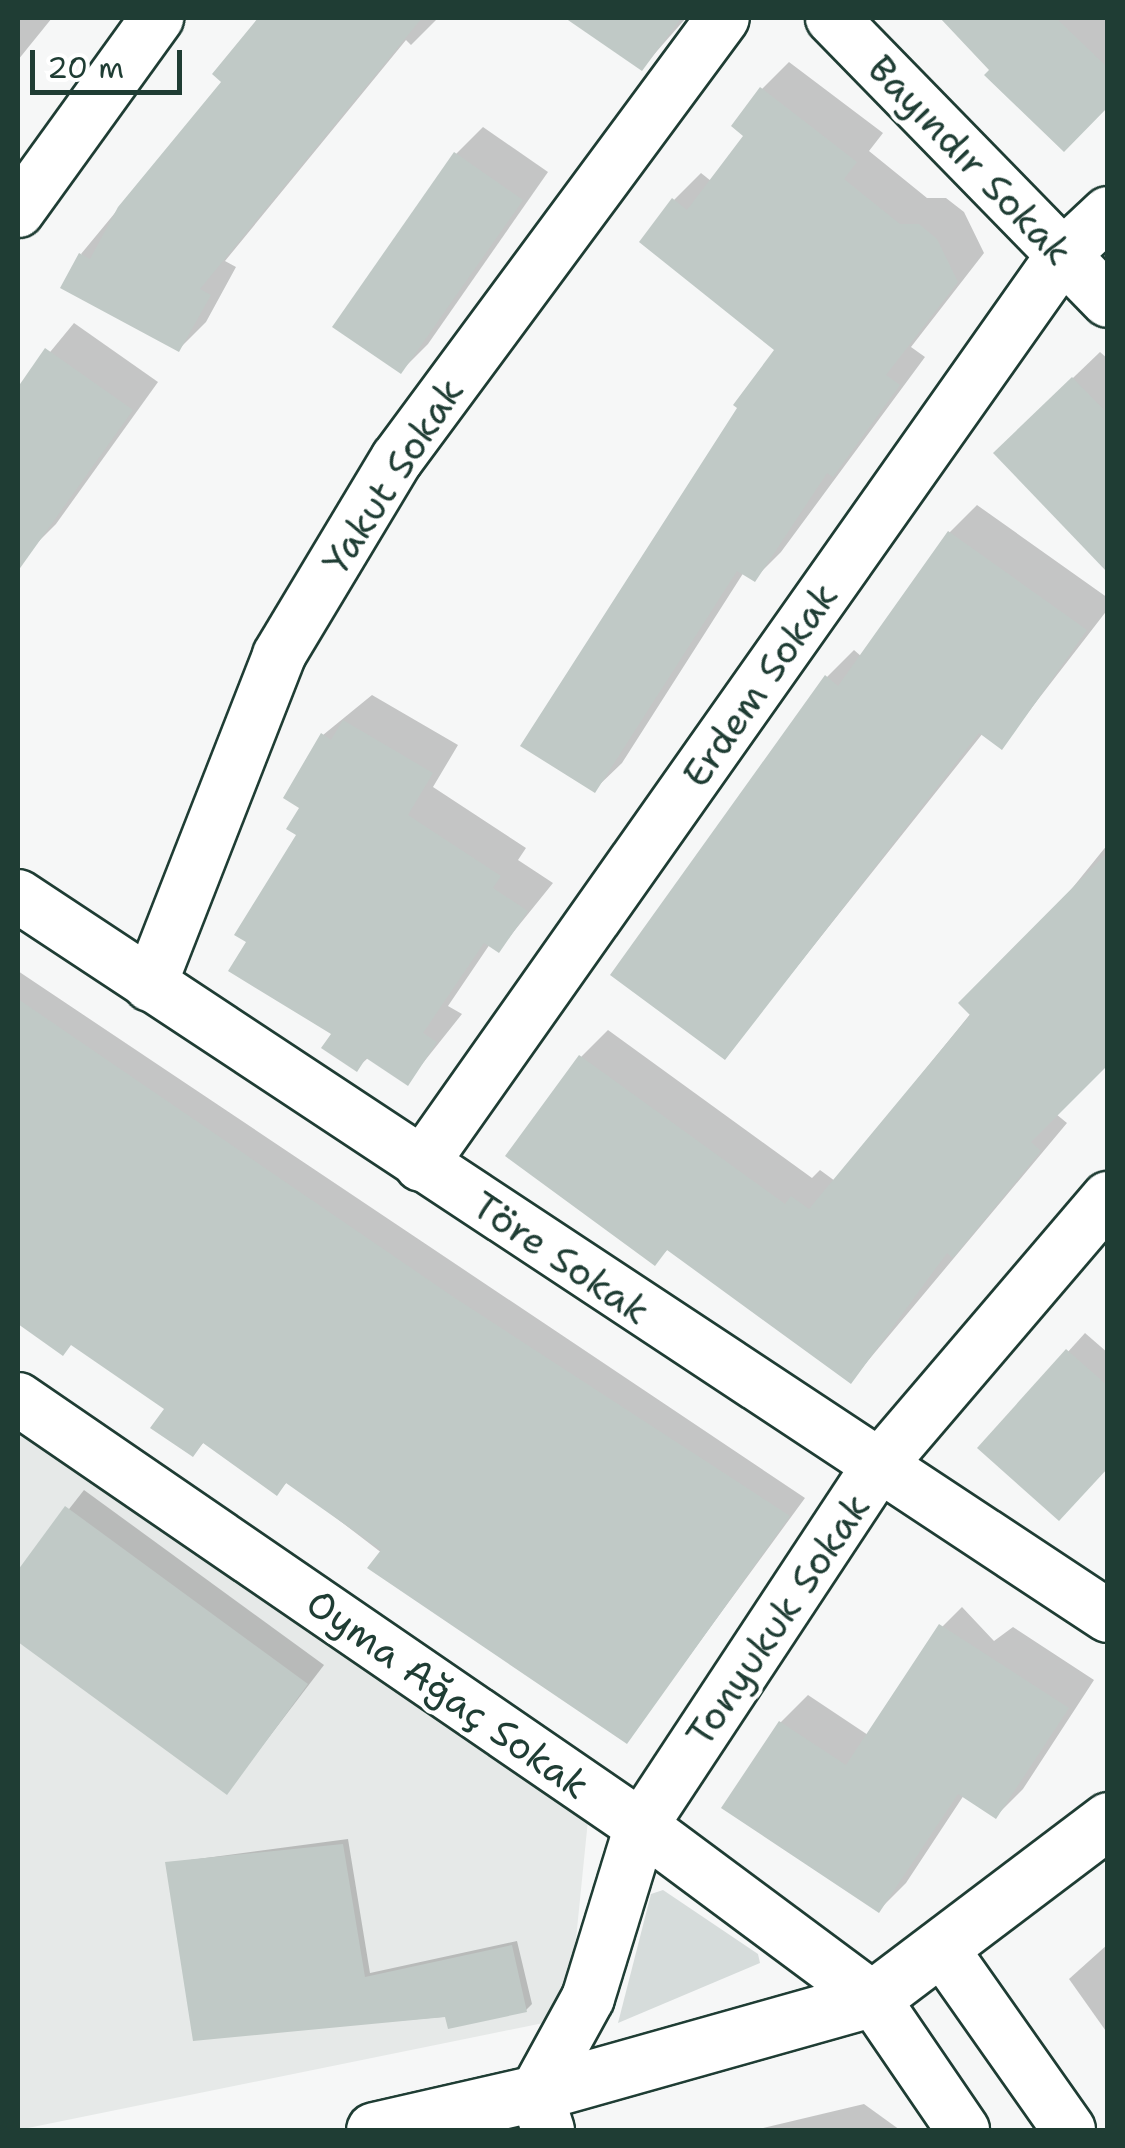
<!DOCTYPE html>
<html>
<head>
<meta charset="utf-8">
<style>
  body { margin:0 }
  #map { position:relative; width:1125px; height:2148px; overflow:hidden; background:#f6f7f7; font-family:"Shantell Sans",sans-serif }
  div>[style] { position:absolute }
  .built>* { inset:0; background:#e6e9e8 }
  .green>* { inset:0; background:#d6dcdb }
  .shadow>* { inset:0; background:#0003 }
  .building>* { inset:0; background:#c0c9c6 }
  .roads { filter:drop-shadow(2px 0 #1f3d34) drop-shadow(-2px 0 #1f3d34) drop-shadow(0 2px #1f3d34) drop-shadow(0 -2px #1f3d34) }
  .street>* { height:52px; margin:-26px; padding:0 26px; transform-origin:26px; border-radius:26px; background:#fff }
  .secondary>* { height:55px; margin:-27.5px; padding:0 27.5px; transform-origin:27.5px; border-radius:27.5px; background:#fff }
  span { translate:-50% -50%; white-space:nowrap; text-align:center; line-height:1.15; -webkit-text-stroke:8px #fff; paint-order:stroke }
  .street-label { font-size:38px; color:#1f3d34 }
  .frame { position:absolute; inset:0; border:20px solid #1f3d34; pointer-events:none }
  .scale { position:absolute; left:30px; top:50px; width:152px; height:45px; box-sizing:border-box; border:5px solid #1f3d34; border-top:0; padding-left:12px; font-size:30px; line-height:35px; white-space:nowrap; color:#1f3d34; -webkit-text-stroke:8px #fff; paint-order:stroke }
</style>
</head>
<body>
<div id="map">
  <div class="built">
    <i style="clip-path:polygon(18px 1415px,588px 1820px,568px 2018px,18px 2130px)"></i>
  </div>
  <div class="green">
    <i style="clip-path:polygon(663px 1890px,758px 1954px,760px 1963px,618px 2023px,651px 1894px)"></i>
  </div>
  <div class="shadow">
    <i style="clip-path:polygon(18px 18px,52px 18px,18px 60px)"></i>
    <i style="clip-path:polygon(261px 18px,438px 18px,411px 45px,406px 40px,225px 261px,236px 267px,206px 322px,179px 349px,81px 254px,224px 81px,215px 74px)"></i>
    <i style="clip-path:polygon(569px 18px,686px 18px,642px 68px)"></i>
    <i style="clip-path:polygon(944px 18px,1108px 18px,1108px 104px,1064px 148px)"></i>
    <i style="clip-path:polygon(789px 62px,883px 133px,869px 151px,927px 198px,946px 198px,964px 212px,984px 253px,911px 347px,925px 357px,781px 552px,754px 579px,744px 572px,622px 763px,594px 790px,778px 350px,674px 200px,701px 173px,711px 181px,747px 136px,762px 89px)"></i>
    <i style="clip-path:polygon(483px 127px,548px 172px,428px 344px,401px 371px,456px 154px)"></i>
    <i style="clip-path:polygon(74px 323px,158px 382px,56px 524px,29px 551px,18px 543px,18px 391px)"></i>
    <i style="clip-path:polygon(1100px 352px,1108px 359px,1108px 570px,1023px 426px)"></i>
    <i style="clip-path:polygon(977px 505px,1108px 598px,1108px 609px,1002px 746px,983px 733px,725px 1057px,827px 677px,854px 650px,862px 657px,950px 532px)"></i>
    <i style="clip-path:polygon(372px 695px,458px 745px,433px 787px,526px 848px,518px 860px,553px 883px,499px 950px,490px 944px,448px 1006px,462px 1014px,407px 1083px,369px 1057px,356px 1069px,335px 1033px,250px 941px,299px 834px,323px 735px)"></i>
    <i style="clip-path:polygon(1108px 844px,1108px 1064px,1056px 1114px,1067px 1123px,851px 1381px,669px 1248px,655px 1262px,581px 1057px,608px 1030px,812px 1178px,820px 1170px,835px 1181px)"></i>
    <i style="clip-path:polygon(18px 971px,805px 1498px,627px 1741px,288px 1481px,277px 1493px,205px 1441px,193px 1454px,168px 1408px,72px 1343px,18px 1292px)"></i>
    <i style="clip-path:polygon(1085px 1333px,1108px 1353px,1108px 1466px,981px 1448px)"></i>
    <i style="clip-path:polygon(84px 1490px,324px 1665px,227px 1792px,18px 1639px,18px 1574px)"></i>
    <i style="clip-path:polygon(962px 1607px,994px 1641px,1013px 1627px,1094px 1680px,1023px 1789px,996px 1816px,964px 1795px,906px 1883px,879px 1910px,724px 1807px,781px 1722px,808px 1695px,868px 1735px,936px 1633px)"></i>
    <i style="clip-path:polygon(348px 1839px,370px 1973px,517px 1941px,532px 2004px,526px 2010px,196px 2038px,168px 1863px)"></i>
    <i style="clip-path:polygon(1108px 1944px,1108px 2034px,1069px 1979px)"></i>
    <i style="clip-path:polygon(864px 2104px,900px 2130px,755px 2130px)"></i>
  </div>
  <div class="building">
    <i style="clip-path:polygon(258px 18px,422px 18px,200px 289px,211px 295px,179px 352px,60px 288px,79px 253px,90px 259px,118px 207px,221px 82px,212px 74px)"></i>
    <i style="clip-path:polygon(565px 18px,681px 18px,642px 71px)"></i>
    <i style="clip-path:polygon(940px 18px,1056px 18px,1108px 68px,1108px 107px,1064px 152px,984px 75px,989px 70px)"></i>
    <i style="clip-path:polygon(760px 87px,857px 162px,844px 179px,900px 224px,919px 224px,937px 239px,958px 282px,886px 375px,900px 385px,833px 477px,827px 473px,755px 582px,737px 571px,595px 793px,520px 746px,737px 408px,733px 405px,774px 350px,639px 242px,672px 198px,687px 210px,743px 136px,731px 126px)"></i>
    <i style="clip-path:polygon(454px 152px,523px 200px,401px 374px,332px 327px)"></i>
    <i style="clip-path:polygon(45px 348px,133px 410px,18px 571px,18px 387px)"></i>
    <i style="clip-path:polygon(1072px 377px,1108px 414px,1108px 573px,993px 453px)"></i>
    <i style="clip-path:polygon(948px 531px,1087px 630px,1002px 750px,979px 733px,725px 1060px,610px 975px,825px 675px,838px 686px)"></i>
    <i style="clip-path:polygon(343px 720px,433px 773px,408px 815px,501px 876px,493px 888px,528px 911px,499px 953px,484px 943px,423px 1033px,437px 1042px,408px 1086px,366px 1058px,357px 1072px,321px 1048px,331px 1034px,228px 971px,246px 942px,234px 935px,296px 835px,286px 829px,299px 808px,283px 798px,321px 733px,331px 740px)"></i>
    <i style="clip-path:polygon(1108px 852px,1108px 1065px,1031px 1142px,1041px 1151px,953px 1258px,947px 1253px,851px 1384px,667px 1250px,655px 1266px,505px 1156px,579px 1055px,785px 1204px,791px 1196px,809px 1209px,970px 1015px,958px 1003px)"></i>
    <i style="clip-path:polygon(18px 999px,452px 1296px,790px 1516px,627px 1744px,367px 1568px,381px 1550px,286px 1483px,277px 1496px,203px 1443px,193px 1457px,150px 1428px,164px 1409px,71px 1345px,63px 1356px,18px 1324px)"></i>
    <i style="clip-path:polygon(1066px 1349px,1108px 1386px,1108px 1468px,1059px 1521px,977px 1448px)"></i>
    <i style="clip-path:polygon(65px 1506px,308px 1684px,227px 1795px,18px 1642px,18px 1570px)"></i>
    <i style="clip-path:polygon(939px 1624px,1069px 1708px,996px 1819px,958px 1794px,879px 1913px,721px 1808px,779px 1721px,846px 1765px)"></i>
    <i style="clip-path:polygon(343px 1844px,365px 1977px,512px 1945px,527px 2012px,448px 2029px,445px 2017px,193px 2041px,165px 1862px)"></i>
  </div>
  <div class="roads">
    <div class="street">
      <i style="left:832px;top:18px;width:395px;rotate:45.7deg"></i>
      <i style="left:18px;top:211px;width:238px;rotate:-54.2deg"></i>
      <i style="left:18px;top:896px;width:1306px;rotate:33.45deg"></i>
      <i style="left:150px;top:985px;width:354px;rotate:-68.6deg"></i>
      <i style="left:279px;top:655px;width:229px;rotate:-59deg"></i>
      <i style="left:397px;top:459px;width:548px;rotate:-53.53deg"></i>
      <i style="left:421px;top:1165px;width:1112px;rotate:-54.81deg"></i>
      <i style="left:1062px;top:256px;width:63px;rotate:-43.1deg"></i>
      <i style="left:18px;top:1399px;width:755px;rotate:34.43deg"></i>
      <i style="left:641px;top:1826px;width:289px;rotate:36.6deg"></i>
      <i style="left:873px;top:1998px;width:160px;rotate:55.7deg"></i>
      <i style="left:942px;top:1949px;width:221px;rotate:54.9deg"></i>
      <i style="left:548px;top:2130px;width:39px;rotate:-108deg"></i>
      <i style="left:536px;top:2093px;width:108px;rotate:-61.3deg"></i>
      <i style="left:588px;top:1998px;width:180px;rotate:-72.9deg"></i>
      <i style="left:641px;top:1826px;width:430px;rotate:-56.6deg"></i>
      <i style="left:878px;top:1467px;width:354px;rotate:-49.5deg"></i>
    </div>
    <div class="secondary">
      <i style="left:374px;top:2130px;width:166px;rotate:-12.9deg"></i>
      <i style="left:536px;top:2093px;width:350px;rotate:-15.7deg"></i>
      <i style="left:873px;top:1998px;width:295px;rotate:-37.1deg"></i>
    </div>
  </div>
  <div class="street-label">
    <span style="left:970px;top:160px;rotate:46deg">Bayındır Sokak</span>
    <span style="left:393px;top:476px;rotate:-57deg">Yakut Sokak</span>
    <span style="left:760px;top:685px;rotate:-55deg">Erdem Sokak</span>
    <span style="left:561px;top:1258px;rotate:34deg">Töre Sokak</span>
    <span style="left:778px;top:1620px;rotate:-56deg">Tonyukuk Sokak</span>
    <span style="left:448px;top:1694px;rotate:35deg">Oyma Ağaç Sokak</span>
  </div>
  <div class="frame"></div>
  <div class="scale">20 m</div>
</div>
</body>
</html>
